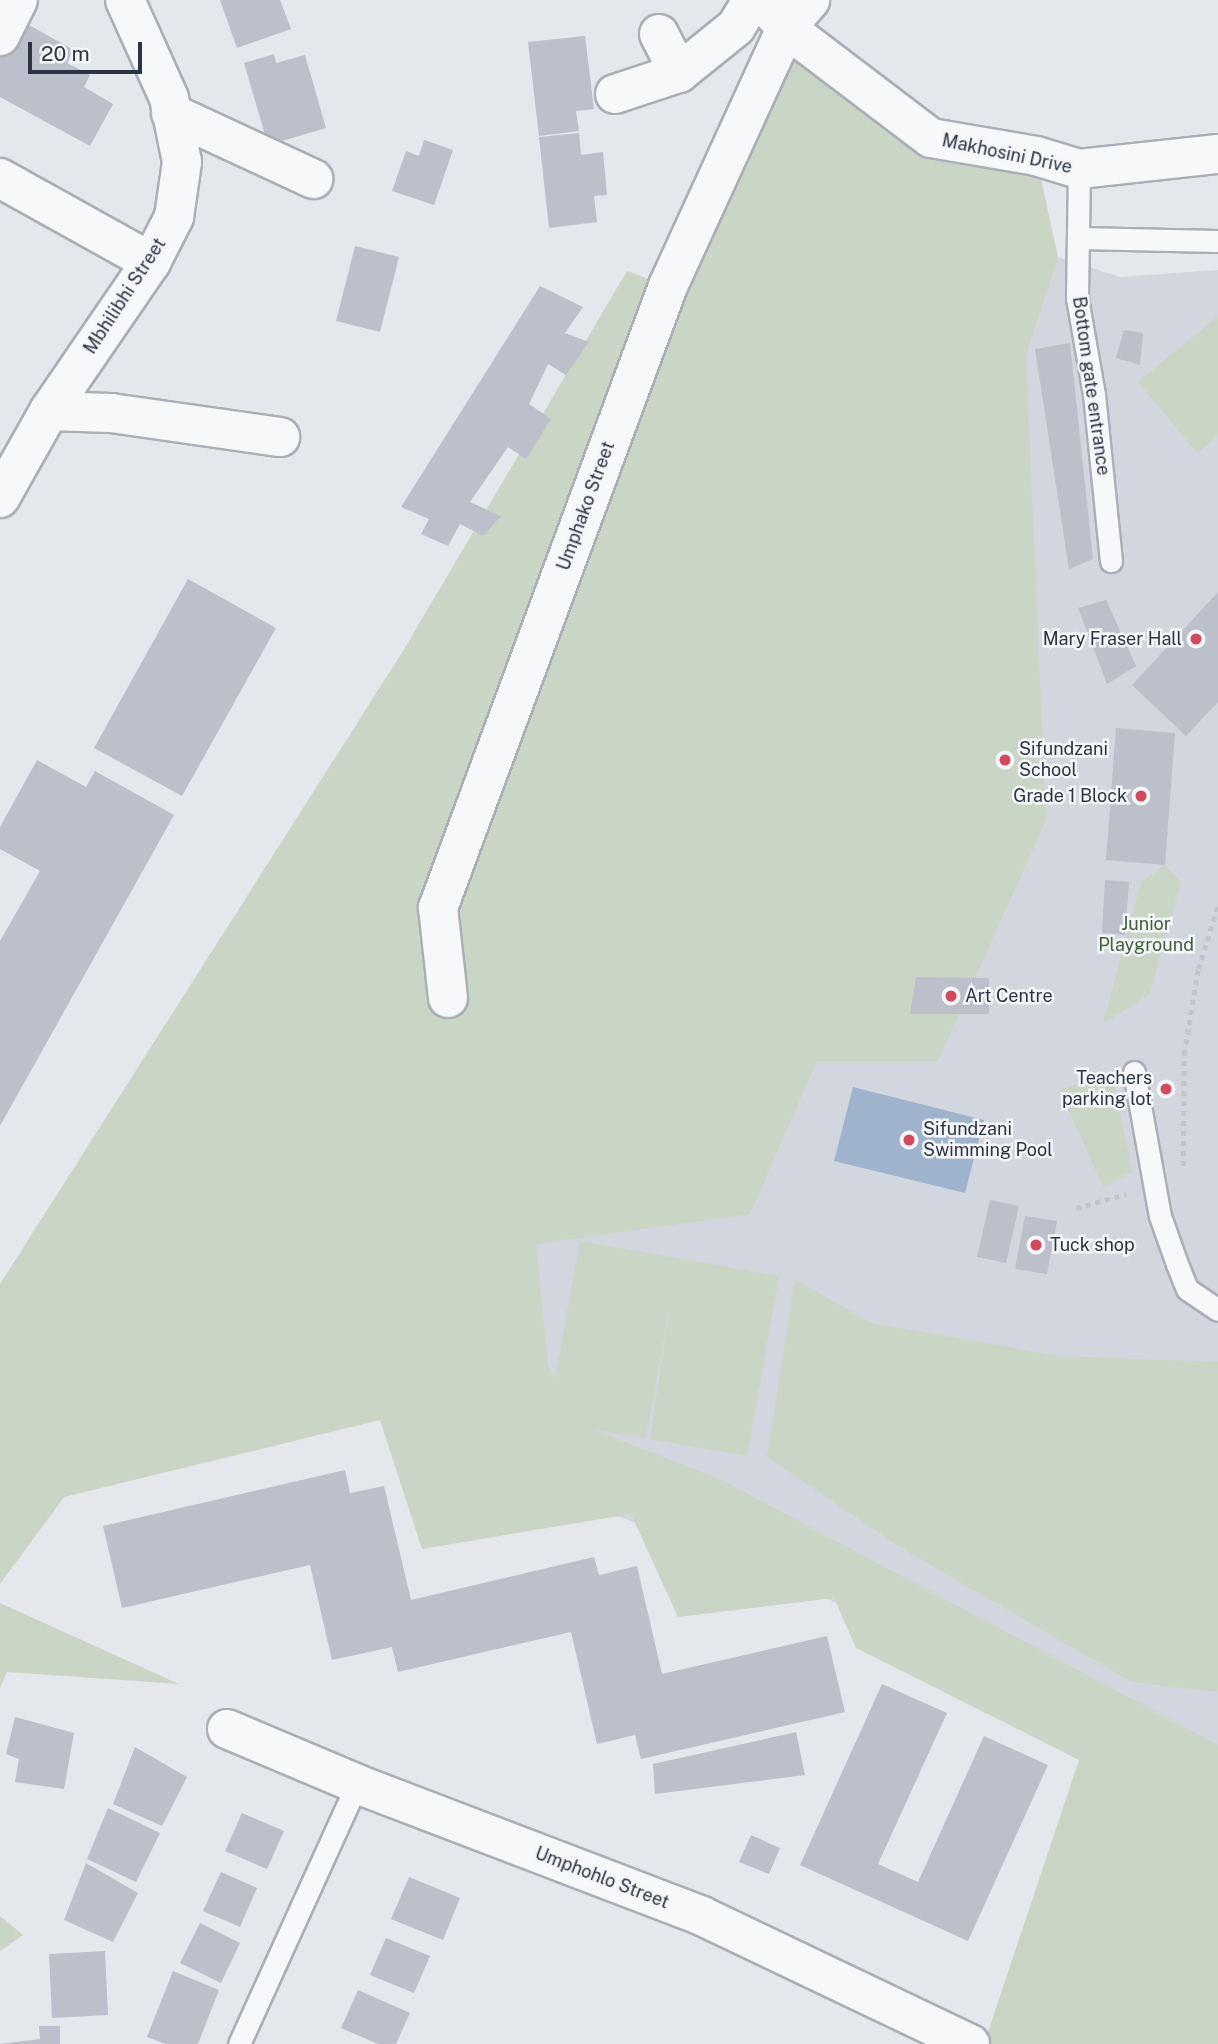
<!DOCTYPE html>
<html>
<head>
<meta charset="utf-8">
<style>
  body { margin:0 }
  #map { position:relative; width:1218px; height:2044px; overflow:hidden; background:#e4e7ec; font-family:"Public Sans",sans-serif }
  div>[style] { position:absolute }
  .built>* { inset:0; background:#d2d6de }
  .green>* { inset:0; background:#c9d6c5 }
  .water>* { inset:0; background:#9fb4cc }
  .building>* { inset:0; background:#bbc0ca }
  .path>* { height:4.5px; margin-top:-2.25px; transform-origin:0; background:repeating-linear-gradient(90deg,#c2c5cb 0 5px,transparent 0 10px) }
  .roads { filter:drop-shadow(2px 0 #a9aeb7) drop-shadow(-2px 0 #a9aeb7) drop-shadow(0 2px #a9aeb7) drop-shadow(0 -2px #a9aeb7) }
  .lane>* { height:21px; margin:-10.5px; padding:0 10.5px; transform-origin:10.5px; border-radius:10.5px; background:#f7f8fa }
  .street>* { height:38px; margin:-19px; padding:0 19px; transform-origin:19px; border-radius:19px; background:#f7f8fa }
  .dots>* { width:19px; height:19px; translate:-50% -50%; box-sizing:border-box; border:4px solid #f4f6f9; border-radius:50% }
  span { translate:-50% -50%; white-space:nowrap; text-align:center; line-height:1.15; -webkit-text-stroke:5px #f4f6f9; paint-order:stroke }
  .street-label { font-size:18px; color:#2b3445 }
  .poi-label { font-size:18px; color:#2b3445 }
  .right { translate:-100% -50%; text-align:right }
  .left { translate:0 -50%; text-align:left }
  .park-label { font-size:18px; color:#3f6138 }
  .scale { position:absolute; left:28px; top:42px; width:114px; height:32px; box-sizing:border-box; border:4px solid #2b3445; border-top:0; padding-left:9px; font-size:21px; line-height:24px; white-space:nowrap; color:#2b3445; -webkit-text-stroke:5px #f4f6f9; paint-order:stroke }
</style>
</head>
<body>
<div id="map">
  <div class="built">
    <i style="clip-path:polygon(1058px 257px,1120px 277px,1218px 270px,1218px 1754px,464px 1455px,536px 1244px)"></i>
  </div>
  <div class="green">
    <i style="clip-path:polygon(786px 28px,931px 138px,1036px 156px,1058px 257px,1026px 355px,1046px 820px,938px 1061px,817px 1061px,750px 1214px,536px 1244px,548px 1365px,555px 1379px,580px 1241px,779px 1276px,747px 1456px,650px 1439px,670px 1305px,646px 1438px,594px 1430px,722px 1480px,1218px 1745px,1218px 2044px,984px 2044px,1079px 1760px,856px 1648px,834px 1598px,678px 1617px,631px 1514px,422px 1549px,380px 1420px,64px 1497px,0 1584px,0 1284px,403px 651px,627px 271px,667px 286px)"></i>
    <i style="clip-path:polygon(1218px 316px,1218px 436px,1197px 453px,1138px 382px)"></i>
    <i style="clip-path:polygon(1165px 865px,1181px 882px,1150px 994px,1103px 1024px,1141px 882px)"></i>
    <i style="clip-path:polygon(1112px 1073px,1132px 1172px,1103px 1187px,1060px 1090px)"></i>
    <i style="clip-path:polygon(795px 1279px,871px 1323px,1059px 1356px,1218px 1362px,1218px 1692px,1132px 1682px,903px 1549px,767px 1457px)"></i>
    <i style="clip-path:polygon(0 1603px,179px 1684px,7px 1672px,0 1688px)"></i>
    <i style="clip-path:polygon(0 1916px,23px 1935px,0 1951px)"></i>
  </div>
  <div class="water">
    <i style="clip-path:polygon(853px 1087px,984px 1120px,965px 1193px,834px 1161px)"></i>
  </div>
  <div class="building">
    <i style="clip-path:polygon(220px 0,280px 0,291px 29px,237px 48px)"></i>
    <i style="clip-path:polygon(18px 19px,74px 50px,67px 63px,90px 75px,84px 87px,113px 104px,90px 146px,0 97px,0 50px)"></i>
    <i style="clip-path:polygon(585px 36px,594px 109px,576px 111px,579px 131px,539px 136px,528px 42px)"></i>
    <i style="clip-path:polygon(274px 54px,276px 63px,305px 55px,326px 128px,268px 145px,244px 63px)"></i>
    <i style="clip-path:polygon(579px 133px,581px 155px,603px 152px,607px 195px,594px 196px,597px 222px,549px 228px,539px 137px)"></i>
    <i style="clip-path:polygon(424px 140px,453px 150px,434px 205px,392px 191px,406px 151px,419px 156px)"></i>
    <i style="clip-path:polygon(355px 246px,399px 257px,380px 332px,336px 321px)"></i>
    <i style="clip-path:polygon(540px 286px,583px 307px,565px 333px,589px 342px,566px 375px,548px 364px,529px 404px,551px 419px,526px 459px,508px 447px,470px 502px,501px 516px,483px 536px,460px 524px,448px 546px,421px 534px,429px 519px,401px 507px)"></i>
    <i style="clip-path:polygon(1124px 330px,1143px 333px,1140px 365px,1116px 358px)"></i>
    <i style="clip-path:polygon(1070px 343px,1093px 559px,1069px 569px,1035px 349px)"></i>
    <i style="clip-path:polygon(188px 579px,276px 628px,182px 796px,94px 748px)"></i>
    <i style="clip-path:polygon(1218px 592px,1218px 702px,1186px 736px,1132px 685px)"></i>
    <i style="clip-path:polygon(1106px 600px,1136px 666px,1107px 684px,1078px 608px)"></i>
    <i style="clip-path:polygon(1116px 728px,1175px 733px,1165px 865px,1106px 860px)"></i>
    <i style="clip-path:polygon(37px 760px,86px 787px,95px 771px,174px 815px,0 1126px,0 941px,40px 871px,0 849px,0 827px)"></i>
    <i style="clip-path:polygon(1105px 880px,1129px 882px,1125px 935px,1102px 933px)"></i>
    <i style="clip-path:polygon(916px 977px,989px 978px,989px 1014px,910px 1014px)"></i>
    <i style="clip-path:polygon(990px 1200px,1019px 1206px,1006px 1263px,977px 1257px)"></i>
    <i style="clip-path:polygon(1025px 1216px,1057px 1221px,1047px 1274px,1015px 1269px)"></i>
    <i style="clip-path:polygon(345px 1470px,350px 1493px,384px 1486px,411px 1600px,594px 1557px,599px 1575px,637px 1566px,662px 1674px,827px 1636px,845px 1712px,641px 1759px,635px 1735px,597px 1744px,571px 1632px,398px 1672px,392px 1647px,332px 1660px,310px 1565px,122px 1608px,103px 1526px)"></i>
    <i style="clip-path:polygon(882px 1684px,947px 1713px,878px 1864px,918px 1882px,984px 1736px,1048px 1765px,968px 1941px,800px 1865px)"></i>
    <i style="clip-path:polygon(15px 1717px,74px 1733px,64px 1789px,15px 1782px,19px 1759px,6px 1754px)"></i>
    <i style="clip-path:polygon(796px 1732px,805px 1775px,655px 1794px,653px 1764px)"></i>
    <i style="clip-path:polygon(135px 1747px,187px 1777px,162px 1826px,113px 1804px)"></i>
    <i style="clip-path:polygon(108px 1808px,160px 1833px,136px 1882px,87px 1859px)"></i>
    <i style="clip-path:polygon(242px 1813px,284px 1831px,267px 1869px,225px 1851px)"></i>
    <i style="clip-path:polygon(751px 1835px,780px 1848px,769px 1874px,739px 1862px)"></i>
    <i style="clip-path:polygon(86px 1863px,138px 1893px,113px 1942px,64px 1920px)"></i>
    <i style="clip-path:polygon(221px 1872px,257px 1888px,240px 1927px,203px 1911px)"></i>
    <i style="clip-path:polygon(409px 1877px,460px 1898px,443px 1940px,391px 1919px)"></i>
    <i style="clip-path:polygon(200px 1923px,240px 1943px,221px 1983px,180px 1963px)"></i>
    <i style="clip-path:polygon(386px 1938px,430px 1956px,414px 1993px,370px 1975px)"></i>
    <i style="clip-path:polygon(105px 1951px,108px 2015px,52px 2018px,49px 1954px)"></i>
    <i style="clip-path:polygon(173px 1971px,219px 1990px,198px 2044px,166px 2044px,147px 2037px)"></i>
    <i style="clip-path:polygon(358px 1990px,410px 2013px,396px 2044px,378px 2044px,341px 2028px)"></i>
    <i style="clip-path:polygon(39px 2026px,60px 2026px,60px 2044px,0 2044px,40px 2039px)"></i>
  </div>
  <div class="path">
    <i style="left:1183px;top:1166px;width:112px;rotate:-89.5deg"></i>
    <i style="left:1184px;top:1054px;width:86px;rotate:-80.6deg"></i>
    <i style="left:1198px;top:969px;width:66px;rotate:-72.4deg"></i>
    <i style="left:1076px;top:1208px;width:52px;rotate:-15.6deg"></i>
  </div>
  <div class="roads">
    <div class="lane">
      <i style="left:1079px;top:169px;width:129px;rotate:90.9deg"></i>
      <i style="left:1077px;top:298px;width:97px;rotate:80deg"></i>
      <i style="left:1094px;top:394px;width:168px;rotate:84.2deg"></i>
      <i style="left:1078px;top:238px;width:140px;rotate:1.2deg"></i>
      <i style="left:1134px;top:1072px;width:146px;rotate:79.8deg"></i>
      <i style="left:1160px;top:1216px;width:51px;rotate:70.5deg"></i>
      <i style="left:1177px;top:1264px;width:27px;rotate:68deg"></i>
      <i style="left:1187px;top:1289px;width:37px;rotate:34deg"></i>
      <i style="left:239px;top:2044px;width:286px;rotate:-65.6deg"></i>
    </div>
    <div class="street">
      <i style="left:761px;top:0;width:38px;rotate:48deg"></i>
      <i style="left:786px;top:28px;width:182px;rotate:37.2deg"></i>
      <i style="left:931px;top:138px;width:107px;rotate:9.7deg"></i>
      <i style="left:1036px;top:156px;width:45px;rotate:16.8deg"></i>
      <i style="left:1079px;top:169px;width:140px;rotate:-6.2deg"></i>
      <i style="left:659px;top:34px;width:44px;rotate:62.9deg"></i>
      <i style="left:0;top:36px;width:40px;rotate:-63.4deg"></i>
      <i style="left:615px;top:94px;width:67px;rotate:-18.2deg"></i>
      <i style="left:679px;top:73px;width:73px;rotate:-38.9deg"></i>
      <i style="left:736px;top:27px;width:31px;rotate:-59deg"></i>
      <i style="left:171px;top:113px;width:157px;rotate:24.9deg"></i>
      <i style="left:0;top:178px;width:173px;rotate:29.1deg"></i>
      <i style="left:49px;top:411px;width:62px;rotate:1.8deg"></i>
      <i style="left:111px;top:413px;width:171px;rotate:8.1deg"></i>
      <i style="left:0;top:498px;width:100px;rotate:-60.6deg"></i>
      <i style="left:49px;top:411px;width:181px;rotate:-55.6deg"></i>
      <i style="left:151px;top:262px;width:51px;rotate:-62.9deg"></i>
      <i style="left:174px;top:217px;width:56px;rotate:-81.7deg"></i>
      <i style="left:182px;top:162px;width:65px;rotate:-101.5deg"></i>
      <i style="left:169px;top:98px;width:107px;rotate:-114.2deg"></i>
      <i style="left:448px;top:998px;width:91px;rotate:-96.3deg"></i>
      <i style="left:438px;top:908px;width:663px;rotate:-69.71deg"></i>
      <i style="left:668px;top:286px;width:284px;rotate:-65.4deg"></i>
      <i style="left:786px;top:28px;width:37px;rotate:-49deg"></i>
      <i style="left:227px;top:1729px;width:141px;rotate:22.9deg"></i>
      <i style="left:357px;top:1784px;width:369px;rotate:20.9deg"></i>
      <i style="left:702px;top:1916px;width:297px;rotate:25.5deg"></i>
    </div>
  </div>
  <div class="dots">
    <i style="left:1196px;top:639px;background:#d1495b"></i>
    <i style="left:1005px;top:760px;background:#d1495b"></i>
    <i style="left:1141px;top:796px;background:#d1495b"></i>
    <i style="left:951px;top:996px;background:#d1495b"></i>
    <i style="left:1166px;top:1089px;background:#d1495b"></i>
    <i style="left:909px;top:1140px;background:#d1495b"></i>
    <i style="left:1036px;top:1245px;background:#d1495b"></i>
  </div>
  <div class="street-label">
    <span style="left:1007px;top:154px;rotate:12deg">Makhosini Drive</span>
    <span style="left:125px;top:296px;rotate:-57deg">Mbhilibhi Street</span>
    <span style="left:1091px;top:386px;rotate:82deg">Bottom gate entrance</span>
    <span style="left:586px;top:506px;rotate:-70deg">Umphako Street</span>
    <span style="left:602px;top:1878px;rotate:21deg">Umphohlo Street</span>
  </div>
  <div class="poi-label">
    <span class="right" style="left:1182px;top:639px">Mary Fraser Hall</span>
    <span class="left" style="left:1019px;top:760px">Sifundzani<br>School</span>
    <span class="right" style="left:1127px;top:796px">Grade 1 Block</span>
    <span class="left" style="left:965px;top:996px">Art Centre</span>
    <span class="right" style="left:1152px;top:1089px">Teachers<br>parking lot</span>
    <span class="left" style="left:923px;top:1140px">Sifundzani<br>Swimming Pool</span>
    <span class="left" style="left:1050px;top:1245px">Tuck shop</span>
  </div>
  <div class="park-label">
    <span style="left:1146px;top:935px">Junior<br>Playground</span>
  </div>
  <div class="scale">20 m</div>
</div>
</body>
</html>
